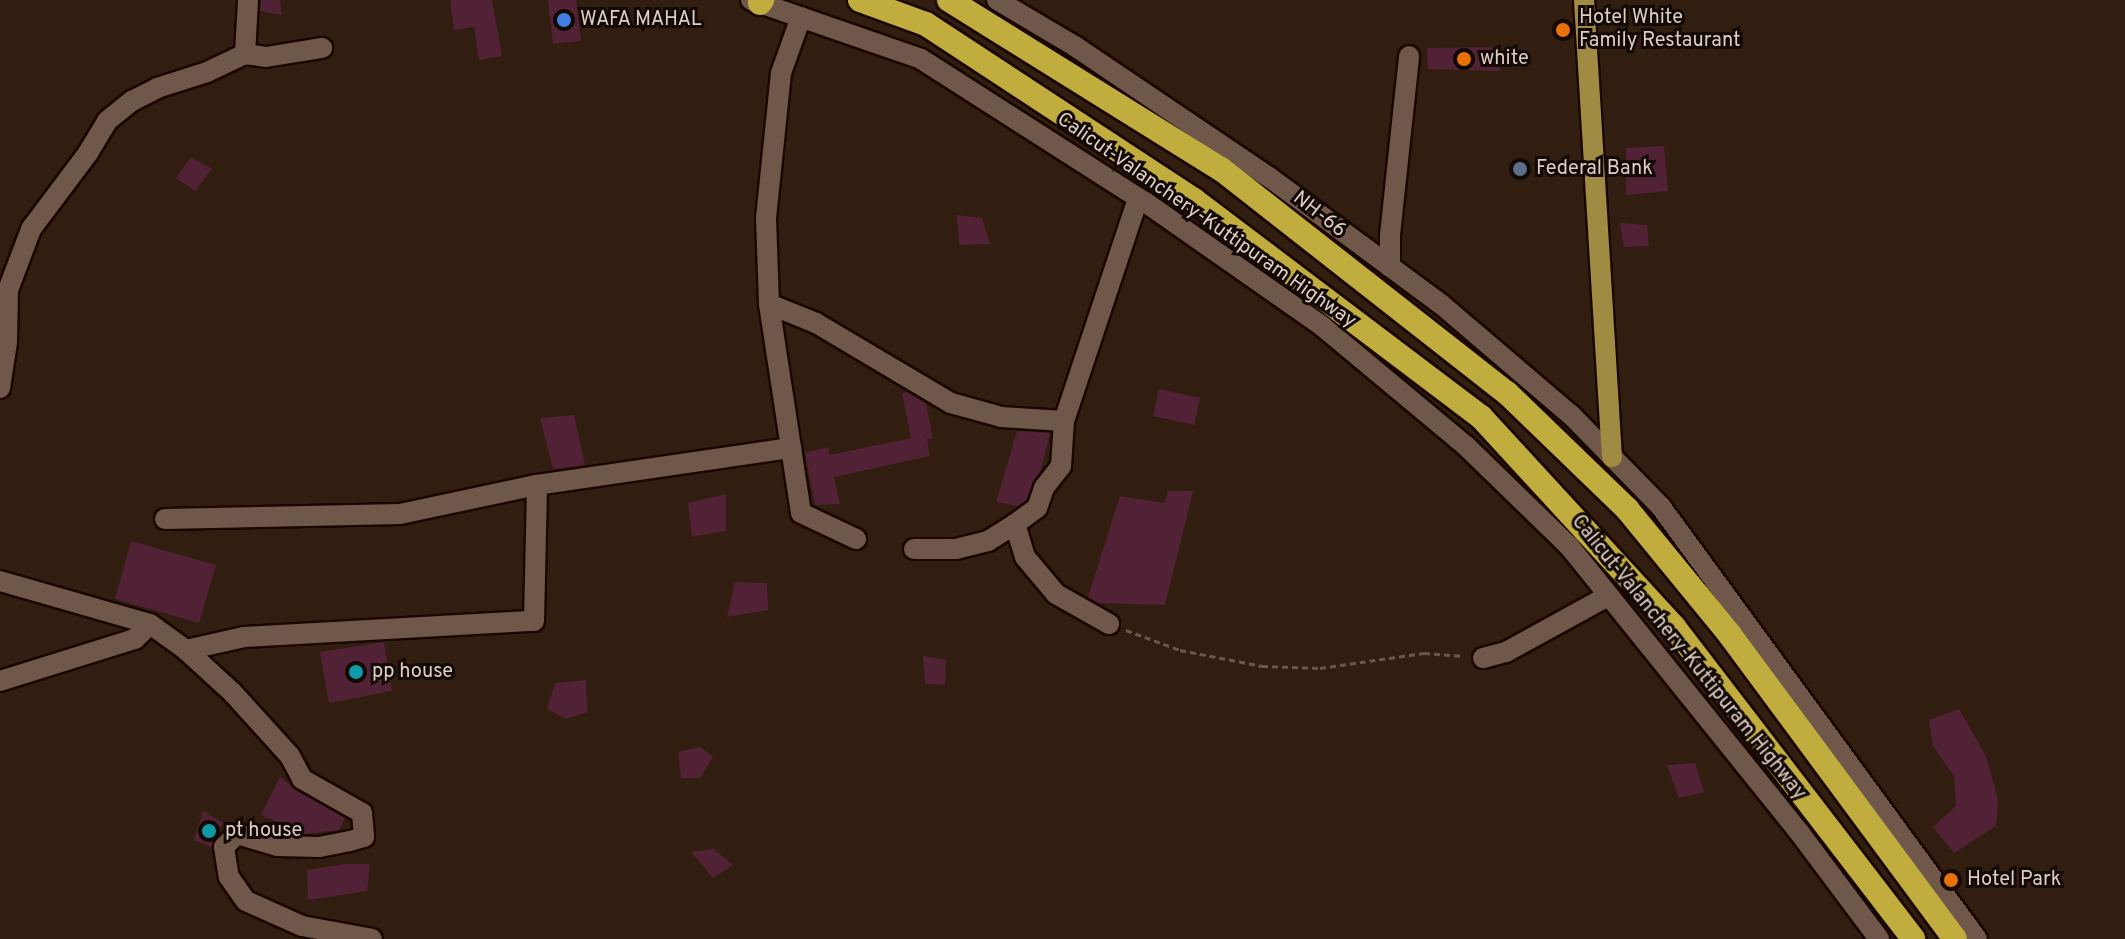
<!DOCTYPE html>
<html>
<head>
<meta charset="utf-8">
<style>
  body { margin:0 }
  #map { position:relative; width:2125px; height:939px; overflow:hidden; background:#321d11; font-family:Overpass,sans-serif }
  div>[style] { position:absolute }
  .building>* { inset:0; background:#512236 }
  .path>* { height:3px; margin-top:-1.5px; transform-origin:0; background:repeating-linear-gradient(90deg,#69574c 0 6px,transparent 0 10px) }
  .roads { filter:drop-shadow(2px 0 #190700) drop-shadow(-2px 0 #190700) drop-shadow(0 2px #190700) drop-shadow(0 -2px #190700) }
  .minor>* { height:20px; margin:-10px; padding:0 10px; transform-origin:10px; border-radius:10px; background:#6f5749 }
  .major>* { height:20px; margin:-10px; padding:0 10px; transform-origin:10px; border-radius:10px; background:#a08b42 }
  .highway>* { height:24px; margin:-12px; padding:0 12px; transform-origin:12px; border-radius:12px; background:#c0ad3e }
  .dots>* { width:22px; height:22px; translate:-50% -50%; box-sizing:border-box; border:4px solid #130a05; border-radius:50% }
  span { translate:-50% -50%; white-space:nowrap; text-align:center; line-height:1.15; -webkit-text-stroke:6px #130a05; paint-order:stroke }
  .poi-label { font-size:20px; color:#dccec6 }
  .left { translate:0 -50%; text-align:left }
  .street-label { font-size:20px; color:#dccec6 }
</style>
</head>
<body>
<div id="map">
  <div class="building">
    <i style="clip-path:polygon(261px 0,280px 0,282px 15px,260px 11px)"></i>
    <i style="clip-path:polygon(450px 0,492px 0,502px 56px,479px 60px,474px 27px,454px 30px)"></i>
    <i style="clip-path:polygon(548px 0,576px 0,581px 41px,553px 44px)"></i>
    <i style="clip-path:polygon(1501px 47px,1500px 71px,1428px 69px,1427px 48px)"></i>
    <i style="clip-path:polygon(1664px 146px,1668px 191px,1626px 195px,1626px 148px)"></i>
    <i style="clip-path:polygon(191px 157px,212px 169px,195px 191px,176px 178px)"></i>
    <i style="clip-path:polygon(957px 215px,982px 218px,990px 244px,959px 245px)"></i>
    <i style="clip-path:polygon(1620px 223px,1647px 225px,1649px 246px,1624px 247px)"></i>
    <i style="clip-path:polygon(1159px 389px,1200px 398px,1194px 425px,1153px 416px)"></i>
    <i style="clip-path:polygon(907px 392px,926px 403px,933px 438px,927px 439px,930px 456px,834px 477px,840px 504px,815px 505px,805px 453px,828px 447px,830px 455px,911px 438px,902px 393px)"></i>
    <i style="clip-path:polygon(574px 415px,585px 465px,553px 469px,540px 418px)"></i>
    <i style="clip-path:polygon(1017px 431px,1050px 433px,1041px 470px,1026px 500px,1018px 506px,996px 502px)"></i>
    <i style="clip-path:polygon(1168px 491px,1193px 491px,1165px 605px,1099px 603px,1088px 597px,1120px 496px,1165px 503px)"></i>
    <i style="clip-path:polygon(726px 494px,726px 531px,692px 537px,688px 503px)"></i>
    <i style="clip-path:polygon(131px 541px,216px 565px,199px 623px,115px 599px)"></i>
    <i style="clip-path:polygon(735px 582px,767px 583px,768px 610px,727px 617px)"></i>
    <i style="clip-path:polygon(384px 642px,392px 691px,329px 703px,320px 652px)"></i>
    <i style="clip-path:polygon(923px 656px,946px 660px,945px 685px,925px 684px)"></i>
    <i style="clip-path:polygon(586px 680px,587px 712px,566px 719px,547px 709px,555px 683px)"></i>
    <i style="clip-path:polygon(1959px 709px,1986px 756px,1998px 800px,1996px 826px,1954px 853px,1933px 827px,1956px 806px,1954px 776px,1933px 746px,1929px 720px)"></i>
    <i style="clip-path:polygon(700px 747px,713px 757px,700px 778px,681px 778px,678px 752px)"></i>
    <i style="clip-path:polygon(1695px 763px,1704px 792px,1679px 798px,1667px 765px)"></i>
    <i style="clip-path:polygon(280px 777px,296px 790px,345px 818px,339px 830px,305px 834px,261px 815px)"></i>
    <i style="clip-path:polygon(203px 811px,223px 823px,211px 847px,194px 840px)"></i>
    <i style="clip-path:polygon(714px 849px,733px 865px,713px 878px,691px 852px)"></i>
    <i style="clip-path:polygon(345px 864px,370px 864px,367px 891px,308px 900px,307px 870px)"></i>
  </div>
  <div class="path">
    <i style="left:1126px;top:630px;width:58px;rotate:20.3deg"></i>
    <i style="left:1180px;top:650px;width:84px;rotate:11deg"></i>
    <i style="left:1262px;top:666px;width:58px;rotate:2deg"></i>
    <i style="left:1320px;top:668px;width:105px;rotate:-8.2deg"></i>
    <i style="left:1424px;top:653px;width:40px;rotate:4.3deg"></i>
  </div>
  <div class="roads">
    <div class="minor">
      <i style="left:751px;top:0;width:180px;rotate:19.1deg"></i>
      <i style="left:921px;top:59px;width:266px;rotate:32.6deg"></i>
      <i style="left:1145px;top:202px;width:216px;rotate:35deg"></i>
      <i style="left:1322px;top:326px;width:187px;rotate:39.8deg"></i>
      <i style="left:1466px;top:446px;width:144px;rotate:44.2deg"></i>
      <i style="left:1569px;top:546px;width:367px;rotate:51.2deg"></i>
      <i style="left:1799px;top:832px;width:134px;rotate:53.2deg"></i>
      <i style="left:997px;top:0;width:92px;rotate:30.7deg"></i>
      <i style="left:1076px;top:47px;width:233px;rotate:34deg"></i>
      <i style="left:1269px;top:177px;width:215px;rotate:36.5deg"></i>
      <i style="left:1442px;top:305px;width:170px;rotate:40.5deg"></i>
      <i style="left:1571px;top:415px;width:129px;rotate:45.6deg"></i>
      <i style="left:1661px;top:507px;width:535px;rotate:53.82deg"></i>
      <i style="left:801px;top:17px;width:59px;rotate:109.7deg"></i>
      <i style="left:781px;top:73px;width:146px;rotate:95.9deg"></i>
      <i style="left:766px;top:218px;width:86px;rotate:88deg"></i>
      <i style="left:769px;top:304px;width:211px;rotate:81.3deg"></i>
      <i style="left:801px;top:513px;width:61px;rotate:25.3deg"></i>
      <i style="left:245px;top:54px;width:21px;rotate:8deg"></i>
      <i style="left:266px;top:57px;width:57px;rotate:-9.1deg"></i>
      <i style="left:1390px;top:267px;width:32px;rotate:-90deg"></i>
      <i style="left:1390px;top:235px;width:180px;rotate:-83.9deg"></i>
      <i style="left:769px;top:304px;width:51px;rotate:22deg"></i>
      <i style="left:816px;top:323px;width:157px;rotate:30.7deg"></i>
      <i style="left:951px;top:403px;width:52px;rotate:15.6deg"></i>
      <i style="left:1001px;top:417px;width:63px;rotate:3.6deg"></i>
      <i style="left:1064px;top:421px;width:235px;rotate:-71.6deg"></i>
      <i style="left:0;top:388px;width:47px;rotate:-81.3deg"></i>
      <i style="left:7px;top:342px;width:52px;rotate:-88.9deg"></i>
      <i style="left:8px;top:290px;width:65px;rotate:-69.3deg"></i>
      <i style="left:31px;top:229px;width:95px;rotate:-53.1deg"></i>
      <i style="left:88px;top:153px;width:37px;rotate:-59deg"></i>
      <i style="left:107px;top:121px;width:32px;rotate:-39deg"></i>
      <i style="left:132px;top:101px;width:28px;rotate:-27deg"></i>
      <i style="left:157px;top:88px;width:52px;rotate:-17.7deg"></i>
      <i style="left:207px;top:72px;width:42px;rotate:-25.3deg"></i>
      <i style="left:245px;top:54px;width:54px;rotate:-86.8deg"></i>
      <i style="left:1064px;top:421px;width:45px;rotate:93.8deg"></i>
      <i style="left:1061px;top:466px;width:28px;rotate:128deg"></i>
      <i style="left:1044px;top:488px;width:21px;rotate:109deg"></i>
      <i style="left:1037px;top:508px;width:27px;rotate:144deg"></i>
      <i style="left:1015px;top:524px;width:34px;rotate:73deg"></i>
      <i style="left:1025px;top:557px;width:48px;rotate:50deg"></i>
      <i style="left:1056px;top:594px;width:61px;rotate:29.5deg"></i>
      <i style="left:165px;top:519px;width:235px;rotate:-1.2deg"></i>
      <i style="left:400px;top:514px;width:140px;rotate:-12deg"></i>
      <i style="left:537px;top:485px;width:257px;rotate:-8.3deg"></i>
      <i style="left:914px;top:549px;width:42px"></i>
      <i style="left:956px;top:549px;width:33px;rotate:-14deg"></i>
      <i style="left:988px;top:541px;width:32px;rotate:-32deg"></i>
      <i style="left:0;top:581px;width:156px;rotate:16deg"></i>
      <i style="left:150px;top:624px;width:44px;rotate:35.8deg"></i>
      <i style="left:186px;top:650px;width:62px;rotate:42.4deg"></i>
      <i style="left:232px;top:692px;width:86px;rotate:47.8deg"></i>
      <i style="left:290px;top:756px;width:26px;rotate:62deg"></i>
      <i style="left:302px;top:779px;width:69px;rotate:29.5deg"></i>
      <i style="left:362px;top:813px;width:24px;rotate:85deg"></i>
      <i style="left:364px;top:837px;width:15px;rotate:164deg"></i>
      <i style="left:350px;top:841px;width:32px;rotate:169deg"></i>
      <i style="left:319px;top:847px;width:42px;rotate:-178.6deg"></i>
      <i style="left:277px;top:846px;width:42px;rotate:-163.3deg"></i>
      <i style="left:237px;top:834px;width:18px;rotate:135deg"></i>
      <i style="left:224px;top:847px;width:30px;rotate:81deg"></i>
      <i style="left:229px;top:877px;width:29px;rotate:55deg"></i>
      <i style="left:246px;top:901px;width:61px;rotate:24.1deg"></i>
      <i style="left:302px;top:926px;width:71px;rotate:10.5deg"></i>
      <i style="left:186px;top:650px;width:59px;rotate:-12.6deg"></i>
      <i style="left:244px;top:637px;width:290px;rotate:-3.2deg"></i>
      <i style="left:534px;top:621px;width:136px;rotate:-88.7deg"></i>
      <i style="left:1483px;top:658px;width:24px;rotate:-15deg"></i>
      <i style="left:1506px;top:652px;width:116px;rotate:-28.8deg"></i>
      <i style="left:0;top:681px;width:141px;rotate:-17.3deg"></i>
      <i style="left:135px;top:639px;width:21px;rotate:-45deg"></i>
    </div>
    <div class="major">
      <i style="left:1584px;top:0;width:458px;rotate:86.5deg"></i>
    </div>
    <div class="highway">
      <i style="left:860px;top:0;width:70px;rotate:20deg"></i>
      <i style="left:926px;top:24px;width:321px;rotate:33.3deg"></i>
      <i style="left:1194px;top:200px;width:360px;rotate:37.1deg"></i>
      <i style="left:1481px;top:417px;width:285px;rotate:47.4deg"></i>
      <i style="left:1674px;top:627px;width:393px;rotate:52.5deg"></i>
      <i style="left:949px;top:0;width:320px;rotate:31.9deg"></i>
      <i style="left:1221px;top:169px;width:363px;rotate:38.1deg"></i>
      <i style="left:1507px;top:393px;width:167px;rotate:44deg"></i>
      <i style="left:1627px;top:509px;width:163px;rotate:50.7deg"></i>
      <i style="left:1730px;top:635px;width:378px;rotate:53.5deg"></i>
      <i style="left:760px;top:3px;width:4px;rotate:-56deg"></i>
    </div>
  </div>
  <div class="dots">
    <i style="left:564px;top:20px;background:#3f7fe0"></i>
    <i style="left:1563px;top:30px;background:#e8710a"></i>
    <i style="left:1464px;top:59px;background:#e8710a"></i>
    <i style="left:1520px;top:169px;background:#5c6f8a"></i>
    <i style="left:356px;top:672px;background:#0f9aa8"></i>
    <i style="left:209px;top:831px;background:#0f9aa8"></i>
    <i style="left:1951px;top:880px;background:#e8710a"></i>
  </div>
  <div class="poi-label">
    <span class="left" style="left:1579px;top:30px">Hotel White<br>Family Restaurant</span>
    <span class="left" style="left:580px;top:20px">WAFA MAHAL</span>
    <span class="left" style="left:1480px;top:59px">white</span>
    <span class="left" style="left:1536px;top:169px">Federal Bank</span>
    <span class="left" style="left:372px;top:672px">pp house</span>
    <span class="left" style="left:225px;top:831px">pt house</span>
    <span class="left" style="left:1967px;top:880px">Hotel Park</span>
  </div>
  <div class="street-label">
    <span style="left:1319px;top:215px;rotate:38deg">NH-66</span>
    <span style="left:1206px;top:221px;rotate:35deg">Calicut-Valanchery-Kuttipuram Highway</span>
    <span style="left:1688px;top:658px;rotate:51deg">Calicut-Valanchery-Kuttipuram Highway</span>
  </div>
</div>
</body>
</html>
